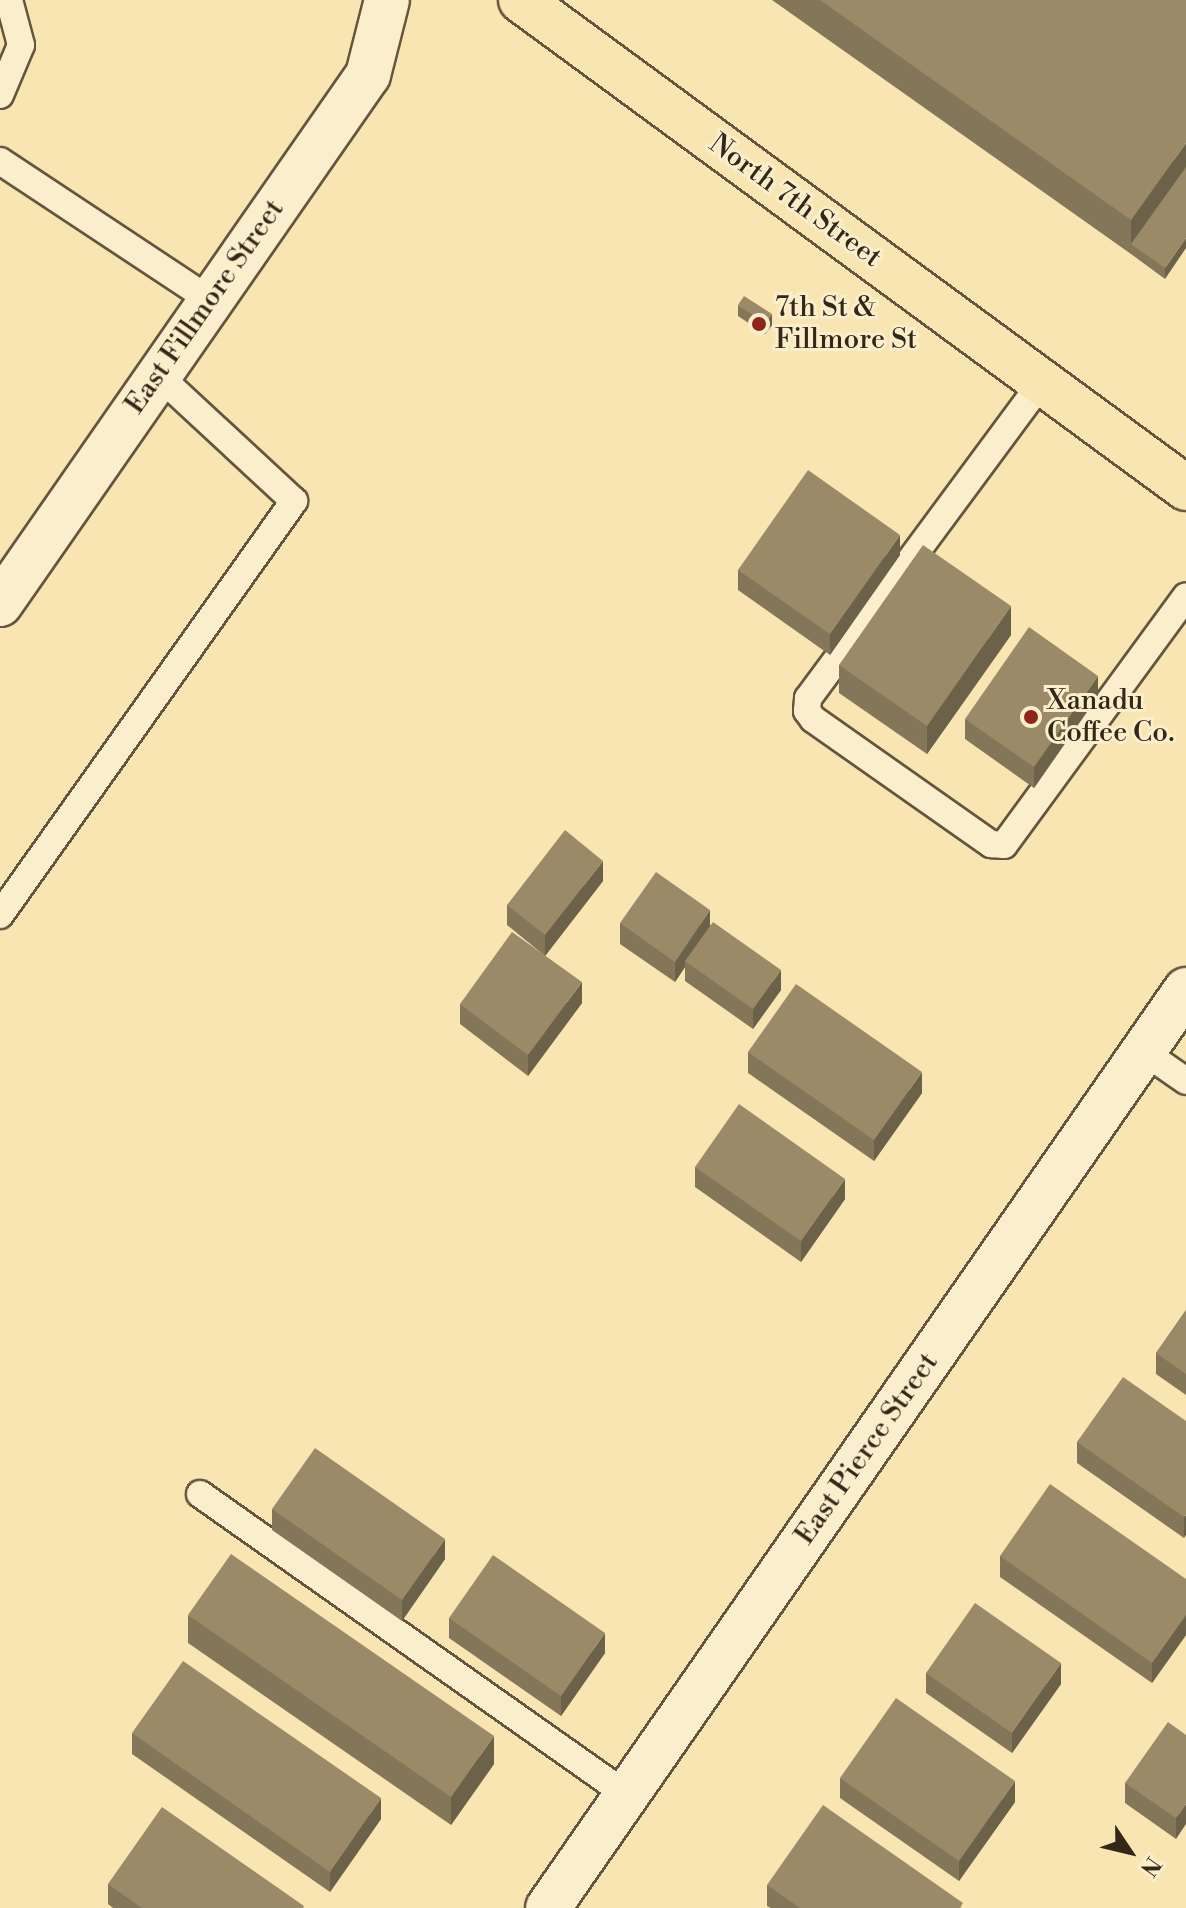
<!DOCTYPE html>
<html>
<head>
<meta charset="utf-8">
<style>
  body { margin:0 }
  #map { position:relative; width:1186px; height:1908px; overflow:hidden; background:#f9e5b2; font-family:"Libre Bodoni",serif }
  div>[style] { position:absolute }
  .roads { filter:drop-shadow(2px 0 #64563e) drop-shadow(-2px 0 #64563e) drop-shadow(0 2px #64563e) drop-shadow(0 -2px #64563e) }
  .service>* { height:26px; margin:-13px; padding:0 13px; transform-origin:13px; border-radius:13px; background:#fbeecd }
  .minor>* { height:44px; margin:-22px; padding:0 22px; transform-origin:22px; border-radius:22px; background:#fbeecd }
  .primary>* { height:44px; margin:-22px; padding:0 22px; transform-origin:22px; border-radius:22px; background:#f9e5b2 }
  .wall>* { inset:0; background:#847759 }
  .shaded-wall>* { inset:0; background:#6c6149 }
  .building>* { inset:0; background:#9a8a68 }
  .dots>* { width:22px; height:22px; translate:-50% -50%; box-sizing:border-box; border:4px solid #fbeecd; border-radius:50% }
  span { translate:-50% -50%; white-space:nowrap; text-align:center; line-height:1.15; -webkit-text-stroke:6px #fbeecd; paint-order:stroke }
  .street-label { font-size:28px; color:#332718 }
  .poi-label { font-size:28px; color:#332718 }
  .left { translate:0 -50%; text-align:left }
  .north { position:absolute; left:1090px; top:1812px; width:80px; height:80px; -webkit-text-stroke:6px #fbeecd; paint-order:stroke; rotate:125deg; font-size:22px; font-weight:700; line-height:32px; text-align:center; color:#332718 }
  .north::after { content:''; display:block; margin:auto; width:28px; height:36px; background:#332718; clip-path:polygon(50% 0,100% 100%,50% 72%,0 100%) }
</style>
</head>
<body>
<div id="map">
  <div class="roads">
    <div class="service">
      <i style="left:0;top:95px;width:54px;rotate:-67.2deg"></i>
      <i style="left:21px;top:45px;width:47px;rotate:-104.9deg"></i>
      <i style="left:0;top:161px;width:252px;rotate:33.5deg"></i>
      <i style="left:1042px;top:382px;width:393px;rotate:126.5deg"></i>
      <i style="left:808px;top:698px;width:13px;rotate:94deg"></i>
      <i style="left:807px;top:711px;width:10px;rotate:53deg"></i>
      <i style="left:813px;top:719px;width:218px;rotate:35.1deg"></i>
      <i style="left:991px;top:844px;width:13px;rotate:4deg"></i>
      <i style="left:1004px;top:845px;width:308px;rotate:-53.8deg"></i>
      <i style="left:0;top:915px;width:508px;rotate:-54.62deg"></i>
      <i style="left:294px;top:501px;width:185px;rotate:-137.2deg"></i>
      <i style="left:1143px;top:1051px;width:52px;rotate:34.9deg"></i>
      <i style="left:200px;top:1494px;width:522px;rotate:35.18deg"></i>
    </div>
    <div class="minor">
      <i style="left:0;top:604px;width:644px;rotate:-55.18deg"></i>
      <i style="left:368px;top:75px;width:77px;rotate:-75.8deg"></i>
      <i style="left:548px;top:1908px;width:1118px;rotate:-55.2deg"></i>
    </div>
    <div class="primary">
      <i style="left:521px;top:0;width:825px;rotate:36.27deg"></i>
    </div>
  </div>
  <div class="wall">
    <i style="clip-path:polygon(772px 0,1186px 0,1165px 279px,1131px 254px)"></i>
    <i style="clip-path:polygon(738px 305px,772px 325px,765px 334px,738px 316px)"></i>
    <i style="clip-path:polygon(900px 555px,830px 655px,738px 590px,738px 570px)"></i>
    <i style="clip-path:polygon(1011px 635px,927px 754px,839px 693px,839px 665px)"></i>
    <i style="clip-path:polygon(1098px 696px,1034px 788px,965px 739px,965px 719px)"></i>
    <i style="clip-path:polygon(603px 881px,545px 956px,507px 925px,507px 905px)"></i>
    <i style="clip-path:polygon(620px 923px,710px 925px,781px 990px,753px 1029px,685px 981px,685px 967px,675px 982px,620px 944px)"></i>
    <i style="clip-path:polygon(582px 1003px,528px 1076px,460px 1024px,460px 1004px)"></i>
    <i style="clip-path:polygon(748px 1052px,922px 1093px,874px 1161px,748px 1073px)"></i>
    <i style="clip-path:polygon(695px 1167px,845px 1199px,801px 1262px,695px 1187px)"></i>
    <i style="clip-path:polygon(1186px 1310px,1186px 1395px,1156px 1374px,1156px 1353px)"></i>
    <i style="clip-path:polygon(1186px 1421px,1184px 1538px,1077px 1463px,1077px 1442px)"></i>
    <i style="clip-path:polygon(272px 1509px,445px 1559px,402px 1621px,272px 1530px)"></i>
    <i style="clip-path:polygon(1000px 1556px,1186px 1579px,1186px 1635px,1152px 1683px,1000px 1577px)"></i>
    <i style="clip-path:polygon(188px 1615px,494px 1764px,451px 1825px,188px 1643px)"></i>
    <i style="clip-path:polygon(449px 1618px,605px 1653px,561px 1716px,449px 1638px)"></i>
    <i style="clip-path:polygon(926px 1673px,1061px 1684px,1012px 1753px,926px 1693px)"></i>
    <i style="clip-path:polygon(132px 1733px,381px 1819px,330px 1892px,132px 1754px)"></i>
    <i style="clip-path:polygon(1186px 1735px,1176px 1839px,1125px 1803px,1125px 1783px)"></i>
    <i style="clip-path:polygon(840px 1778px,1015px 1802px,959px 1881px,840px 1798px)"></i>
    <i style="clip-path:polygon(108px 1884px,304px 1908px,113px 1908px,108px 1904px)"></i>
    <i style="clip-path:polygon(767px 1885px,963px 1908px,771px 1908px,767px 1906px)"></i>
  </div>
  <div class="shaded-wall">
    <i style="clip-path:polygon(1186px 143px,1186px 177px,1131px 244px,1131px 220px)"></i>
    <i style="clip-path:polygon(1186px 238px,1186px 248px,1165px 279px,1165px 268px)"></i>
    <i style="clip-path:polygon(772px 314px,772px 325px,765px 334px,765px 323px)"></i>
    <i style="clip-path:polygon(900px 535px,900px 555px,830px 655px,830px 634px)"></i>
    <i style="clip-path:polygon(1011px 606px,1011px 635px,927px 754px,927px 726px)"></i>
    <i style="clip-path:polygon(1098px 676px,1098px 696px,1034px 788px,1034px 767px)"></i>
    <i style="clip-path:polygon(603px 861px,603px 881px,545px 956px,545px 935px)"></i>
    <i style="clip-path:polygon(710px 910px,710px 931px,685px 961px,685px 967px,675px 982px,675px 962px)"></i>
    <i style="clip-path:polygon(781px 970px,781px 990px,753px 1029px,753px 1009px)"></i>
    <i style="clip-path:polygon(582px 982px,582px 1003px,528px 1076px,528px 1055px)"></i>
    <i style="clip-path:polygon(922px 1072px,922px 1093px,874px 1161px,874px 1140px)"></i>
    <i style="clip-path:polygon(845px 1179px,845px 1199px,801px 1262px,801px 1241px)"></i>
    <i style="clip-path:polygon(1186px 1515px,1186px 1535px,1184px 1538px,1184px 1517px)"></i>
    <i style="clip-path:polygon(445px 1539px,445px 1559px,402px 1621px,402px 1600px)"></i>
    <i style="clip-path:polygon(1186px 1615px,1186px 1635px,1152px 1683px,1152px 1663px)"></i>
    <i style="clip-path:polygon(605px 1633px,605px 1653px,561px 1716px,561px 1696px)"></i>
    <i style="clip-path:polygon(1061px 1663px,1061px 1684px,1012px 1753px,1012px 1733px)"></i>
    <i style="clip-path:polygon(494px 1736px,494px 1764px,451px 1825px,451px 1797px)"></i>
    <i style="clip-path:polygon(1015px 1781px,1015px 1802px,959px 1881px,959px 1861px)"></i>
    <i style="clip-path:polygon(381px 1798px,381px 1819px,330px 1892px,330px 1872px)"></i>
    <i style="clip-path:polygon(1186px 1804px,1186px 1824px,1176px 1839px,1176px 1818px)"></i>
  </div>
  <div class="building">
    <i style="clip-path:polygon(820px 0,1186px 0,1186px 143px,1131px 220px)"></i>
    <i style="clip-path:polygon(1186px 167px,1186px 238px,1165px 268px,1131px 244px)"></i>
    <i style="clip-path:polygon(744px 296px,772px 314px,765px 323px,738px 305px)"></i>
    <i style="clip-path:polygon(808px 470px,900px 535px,830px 634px,738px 570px)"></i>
    <i style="clip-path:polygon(923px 545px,1011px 606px,927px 726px,839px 665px)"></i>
    <i style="clip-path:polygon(1029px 627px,1098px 676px,1034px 767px,965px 719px)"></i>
    <i style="clip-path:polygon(565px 830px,603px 861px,545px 935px,507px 905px)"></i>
    <i style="clip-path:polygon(656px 872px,710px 910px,675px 962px,620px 923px)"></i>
    <i style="clip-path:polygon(713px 922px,781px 970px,753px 1009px,685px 961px)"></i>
    <i style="clip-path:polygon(512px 932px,582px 982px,528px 1055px,460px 1004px)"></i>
    <i style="clip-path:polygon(796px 984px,922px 1072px,874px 1140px,748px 1052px)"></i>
    <i style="clip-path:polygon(739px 1104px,845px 1179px,801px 1241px,695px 1167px)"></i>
    <i style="clip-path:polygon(1186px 1310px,1186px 1374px,1156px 1353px)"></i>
    <i style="clip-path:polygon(1123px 1377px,1186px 1421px,1186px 1515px,1184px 1517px,1077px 1442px)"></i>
    <i style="clip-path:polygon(315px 1448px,445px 1539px,402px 1600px,272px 1509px)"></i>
    <i style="clip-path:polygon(1050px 1484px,1186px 1579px,1186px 1615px,1152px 1663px,1000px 1556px)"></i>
    <i style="clip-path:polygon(231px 1554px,494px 1736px,451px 1797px,188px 1615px)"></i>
    <i style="clip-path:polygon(493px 1555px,605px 1633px,561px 1696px,449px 1618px)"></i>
    <i style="clip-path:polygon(975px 1603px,1061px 1663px,1012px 1733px,926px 1673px)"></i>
    <i style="clip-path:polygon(183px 1661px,381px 1798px,330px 1872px,132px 1733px)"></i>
    <i style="clip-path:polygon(896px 1698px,1015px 1781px,959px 1861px,840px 1778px)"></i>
    <i style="clip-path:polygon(1168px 1722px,1186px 1735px,1186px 1804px,1176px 1818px,1125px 1783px)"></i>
    <i style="clip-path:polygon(823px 1805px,963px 1903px,960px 1908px,800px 1908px,767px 1885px)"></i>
    <i style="clip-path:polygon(162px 1807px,304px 1906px,303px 1908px,142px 1908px,108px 1884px)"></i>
  </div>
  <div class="dots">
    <i style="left:759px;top:324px;background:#8f2418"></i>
    <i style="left:1031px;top:717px;background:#8f2418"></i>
  </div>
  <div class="street-label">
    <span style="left:795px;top:201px;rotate:36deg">North 7th Street</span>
    <span style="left:205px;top:307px;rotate:-55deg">East Fillmore Street</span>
    <span style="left:867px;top:1449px;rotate:-55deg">East Pierce Street</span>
  </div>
  <div class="poi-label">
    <span class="left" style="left:775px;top:324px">7th St &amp;<br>Fillmore St</span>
    <span class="left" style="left:1047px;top:717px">Xanadu<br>Coffee Co.</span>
  </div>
  <div class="north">N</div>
</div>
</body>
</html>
